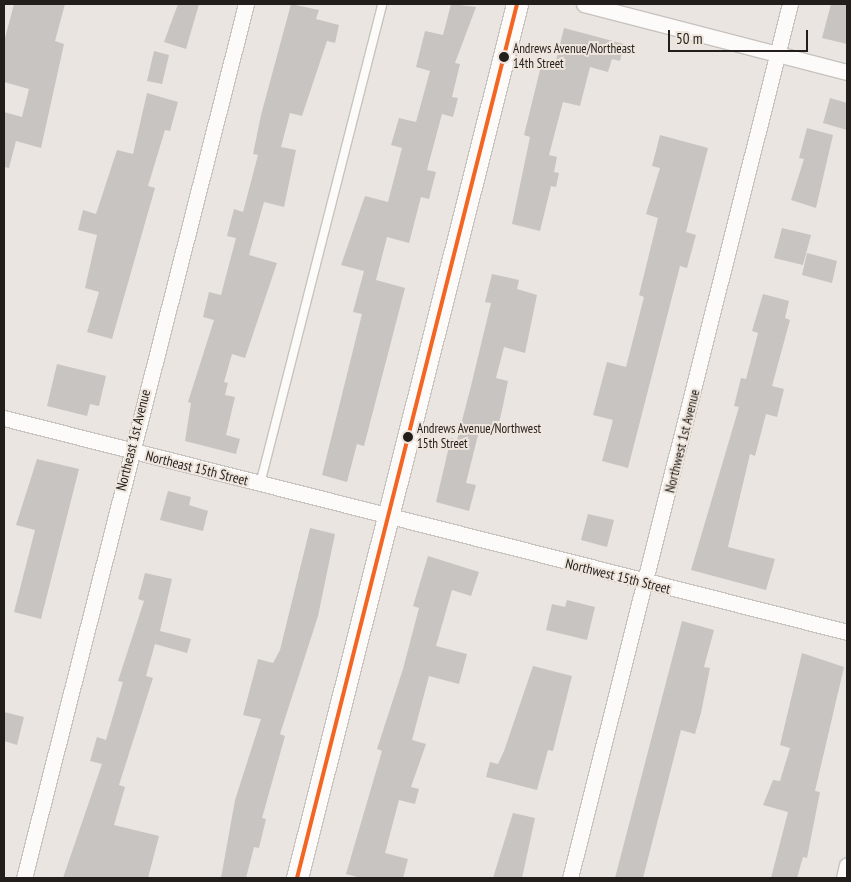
<!DOCTYPE html>
<html>
<head>
<meta charset="utf-8">
<style>
  body { margin:0 }
  #map { position:relative; width:851px; height:882px; overflow:hidden; background:#eae5e0; font-family:"PT Sans Narrow",sans-serif }
  div>[style] { position:absolute }
  .building>* { inset:0; background:#c8c4c1 }
  .roads { filter:drop-shadow(1px 0 #c7c3bf) drop-shadow(-1px 0 #c7c3bf) drop-shadow(0 1px #c7c3bf) drop-shadow(0 -1px #c7c3bf) }
  .lane>* { height:8px; margin:-4px; padding:0 4px; transform-origin:4px; border-radius:4px; background:#fcfbfa }
  .street>* { height:15px; margin:-7.5px; padding:0 7.5px; transform-origin:7.5px; border-radius:7.5px; background:#fcfbfa }
  .secondary>* { height:21px; margin:-10.5px; padding:0 10.5px; transform-origin:10.5px; border-radius:10.5px; background:#fcfbfa }
  .bus-1>* { height:4px; margin:-2px; padding:0 2px; transform-origin:2px; border-radius:2px; background:#f26522 }
  .dots>* { width:14px; height:14px; translate:-50% -50%; box-sizing:border-box; border:2px solid #eee5dc; border-radius:50% }
  span { translate:-50% -50%; white-space:nowrap; text-align:center; line-height:1.15; -webkit-text-stroke:4px #eee5dc; paint-order:stroke }
  .bus-label { font-size:13px; color:#221e1b }
  .left { translate:0 -50%; text-align:left }
  .street-label { font-size:14px; color:#221e1b }
  .frame { position:absolute; inset:0; border:5px solid #221e1b; pointer-events:none }
  .scale { position:absolute; left:668px; top:30px; width:140px; height:22px; box-sizing:border-box; border:2px solid #221e1b; border-top:0; padding-left:6px; font-size:15px; line-height:18px; white-space:nowrap; color:#221e1b; -webkit-text-stroke:4px #eee5dc; paint-order:stroke }
</style>
</head>
<body>
<div id="map">
  <div class="building">
    <i style="clip-path:polygon(14px 4px,65px 4px,55px 41px,64px 44px,41px 148px,16px 141px,9px 168px,4px 167px,4px 112px,22px 117px,29px 89px,4px 82px,4px 42px)"></i>
    <i style="clip-path:polygon(178px 4px,199px 4px,186px 49px,164px 42px)"></i>
    <i style="clip-path:polygon(291px 4px,319px 10px,316px 19px,339px 25px,335px 43px,327px 41px,302px 116px,290px 113px,281px 147px,296px 150px,284px 207px,264px 202px,249px 255px,277px 263px,245px 358px,232px 354px,224px 382px,228px 383px,225px 395px,235px 397px,226px 435px,240px 439px,236px 454px,185px 441px,191px 403px,188px 402px,214px 320px,203px 317px,209px 292px,221px 295px,236px 238px,227px 236px,234px 209px,243px 212px,258px 155px,253px 154px,261px 115px)"></i>
    <i style="clip-path:polygon(451px 4px,476px 7px,455px 63px,460px 64px,452px 97px,458px 98px,453px 117px,442px 114px,427px 170px,436px 172px,429px 199px,421px 197px,409px 243px,387px 237px,376px 280px,405px 288px,364px 446px,357px 444px,347px 482px,322px 475px,362px 314px,353px 312px,364px 271px,341px 265px,365px 196px,388px 202px,402px 148px,391px 145px,399px 118px,416px 122px,430px 71px,416px 67px,425px 31px,443px 35px)"></i>
    <i style="clip-path:polygon(831px 4px,847px 4px,847px 44px,822px 38px)"></i>
    <i style="clip-path:polygon(564px 28px,624px 44px,620px 61px,612px 59px,608px 72px,590px 67px,580px 106px,563px 102px,549px 155px,557px 157px,554px 172px,559px 173px,556px 187px,551px 186px,540px 231px,512px 224px,530px 137px,524px 135px,541px 66px,554px 69px)"></i>
    <i style="clip-path:polygon(154px 51px,169px 55px,162px 84px,147px 81px)"></i>
    <i style="clip-path:polygon(147px 93px,178px 102px,170px 131px,165px 130px,148px 186px,155px 188px,112px 339px,87px 332px,99px 292px,85px 288px,97px 235px,78px 230px,83px 210px,96px 214px,117px 150px,133px 154px)"></i>
    <i style="clip-path:polygon(830px 98px,847px 103px,847px 130px,823px 123px)"></i>
    <i style="clip-path:polygon(807px 128px,833px 135px,816px 208px,791px 200px,804px 159px,799px 158px)"></i>
    <i style="clip-path:polygon(660px 135px,708px 148px,686px 232px,696px 235px,687px 268px,680px 266px,628px 468px,602px 461px,613px 420px,593px 415px,607px 362px,626px 367px,644px 297px,639px 295px,658px 218px,646px 214px,660px 168px,652px 166px)"></i>
    <i style="clip-path:polygon(782px 228px,811px 235px,803px 265px,774px 258px)"></i>
    <i style="clip-path:polygon(807px 253px,837px 261px,832px 283px,802px 275px)"></i>
    <i style="clip-path:polygon(492px 274px,519px 280px,517px 289px,537px 295px,525px 353px,504px 347px,496px 378px,508px 381px,502px 410px,497px 432px,480px 427px,466px 483px,476px 485px,469px 511px,436px 502px,451px 438px,457px 440px,471px 386px,491px 303px,485px 302px)"></i>
    <i style="clip-path:polygon(763px 294px,789px 301px,785px 318px,790px 320px,772px 386px,784px 389px,777px 417px,766px 414px,755px 456px,750px 454px,728px 547px,775px 559px,766px 590px,691px 570px,739px 407px,734px 406px,741px 378px,746px 379px,758px 333px,752px 331px)"></i>
    <i style="clip-path:polygon(57px 364px,106px 376px,99px 406px,90px 404px,87px 416px,47px 406px)"></i>
    <i style="clip-path:polygon(37px 459px,79px 469px,41px 619px,14px 612px,35px 530px,16px 525px)"></i>
    <i style="clip-path:polygon(168px 491px,191px 497px,189px 505px,208px 511px,203px 531px,160px 520px)"></i>
    <i style="clip-path:polygon(588px 514px,614px 520px,607px 547px,581px 540px)"></i>
    <i style="clip-path:polygon(310px 528px,335px 534px,318px 616px,280px 734px,285px 736px,262px 818px,266px 819px,259px 848px,254px 847px,246px 878px,221px 878px,235px 800px,261px 719px,243px 715px,258px 659px,273px 663px,280px 650px)"></i>
    <i style="clip-path:polygon(428px 556px,479px 572px,471px 596px,452px 590px,436px 646px,467px 654px,459px 684px,429px 676px,412px 740px,426px 744px,411px 787px,419px 789px,415px 804px,399px 800px,385px 853px,408px 859px,403px 878px,361px 878px,346px 874px,382px 751px,377px 749px,403px 669px,419px 608px,413px 606px)"></i>
    <i style="clip-path:polygon(145px 573px,172px 579px,160px 631px,191px 639px,187px 653px,155px 644px,146px 676px,153px 678px,119px 785px,125px 787px,114px 825px,159px 836px,148px 878px,63px 878px,102px 764px,90px 761px,97px 737px,106px 740px,123px 682px,118px 681px,144px 601px,138px 599px)"></i>
    <i style="clip-path:polygon(567px 600px,595px 607px,587px 640px,546px 630px,552px 604px,565px 607px)"></i>
    <i style="clip-path:polygon(682px 621px,714px 630px,704px 667px,710px 668px,701px 713px,695px 734px,681px 730px,643px 878px,615px 878px)"></i>
    <i style="clip-path:polygon(802px 653px,844px 667px,815px 791px,820px 792px,807px 858px,803px 857px,797px 878px,771px 878px,788px 812px,763px 805px,773px 780px,780px 781px,790px 748px,780px 745px)"></i>
    <i style="clip-path:polygon(533px 666px,572px 676px,553px 751px,548px 750px,537px 790px,486px 777px,490px 762px,498px 764px,504px 751px)"></i>
    <i style="clip-path:polygon(4px 712px,24px 717px,17px 745px,4px 741px)"></i>
    <i style="clip-path:polygon(513px 813px,535px 818px,522px 878px,493px 878px)"></i>
  </div>
  <div class="roads">
    <div class="lane">
      <i style="left:260px;top:484px;width:495px;rotate:-75.7deg"></i>
    </div>
    <div class="street">
      <i style="left:584px;top:4px;width:272px;rotate:14.5deg"></i>
      <i style="left:4px;top:418px;width:870px;rotate:14.24deg"></i>
      <i style="left:24px;top:878px;width:902px;rotate:-75.75deg"></i>
      <i style="left:570px;top:878px;width:901px;rotate:-75.87deg"></i>
      <i style="left:844px;top:878px;width:13px;rotate:-77deg"></i>
    </div>
    <div class="secondary">
      <i style="left:297px;top:878px;width:901px;rotate:-75.87deg"></i>
    </div>
  </div>
  <div class="bus-1">
    <i style="left:297px;top:878px;width:901px;rotate:-75.87deg"></i>
  </div>
  <div class="dots">
    <i style="left:504px;top:57px;background:#221e1b"></i>
    <i style="left:408px;top:437px;background:#221e1b"></i>
  </div>
  <div class="bus-label">
    <span class="left" style="left:513px;top:57px">Andrews Avenue/Northeast<br>14th Street</span>
    <span class="left" style="left:417px;top:437px">Andrews Avenue/Northwest<br>15th Street</span>
  </div>
  <div class="street-label">
    <span style="left:133px;top:440px;rotate:-76deg">Northeast 1st Avenue</span>
    <span style="left:682px;top:441px;rotate:-76deg">Northwest 1st Avenue</span>
    <span style="left:197px;top:468px;rotate:14deg">Northeast 15th Street</span>
    <span style="left:618px;top:576px;rotate:14deg">Northwest 15th Street</span>
  </div>
  <div class="frame"></div>
  <div class="scale">50 m</div>
</div>
</body>
</html>
